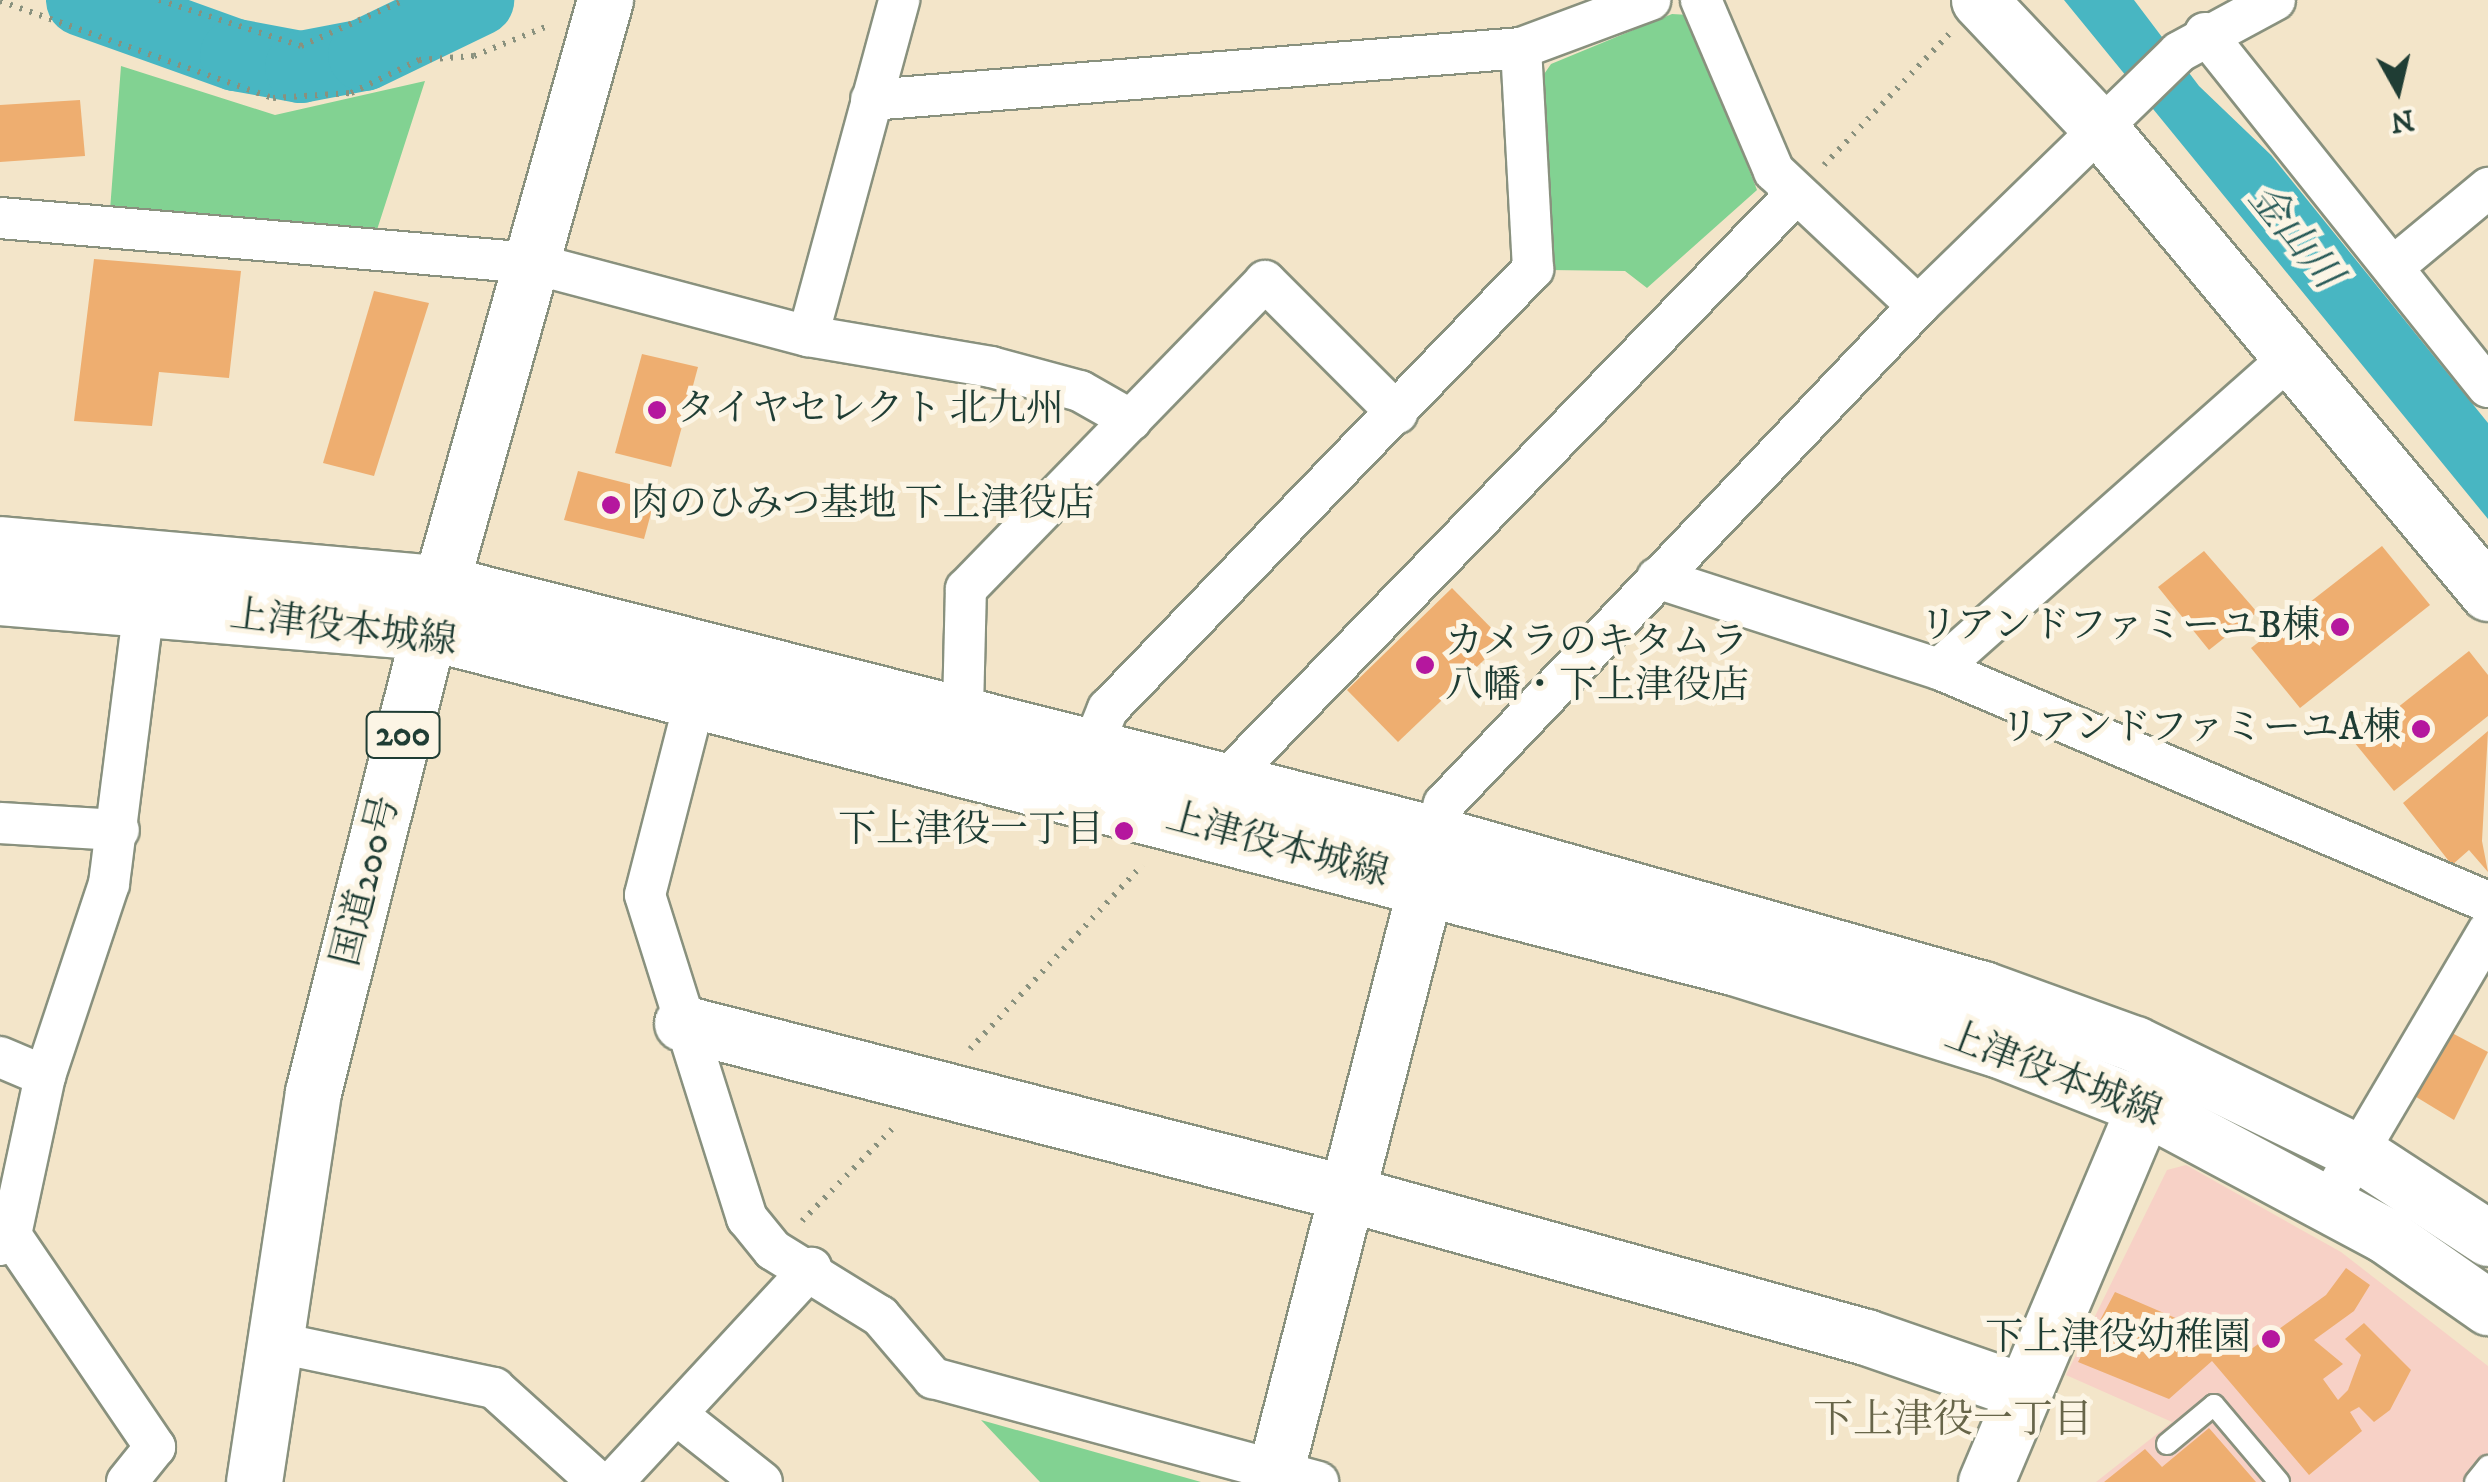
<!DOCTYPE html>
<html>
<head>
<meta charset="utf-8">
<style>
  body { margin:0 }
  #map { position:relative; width:2488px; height:1482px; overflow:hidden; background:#f3e5c9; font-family:"IM FELL DW Pica","Noto Serif JP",serif }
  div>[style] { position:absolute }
  .built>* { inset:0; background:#f7d1c6 }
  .green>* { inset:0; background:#82d292 }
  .water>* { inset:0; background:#48b6c2 }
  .river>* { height:72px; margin:-36px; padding:0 36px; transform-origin:36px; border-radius:36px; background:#48b6c2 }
  .building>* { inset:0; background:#eeae70 }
  .path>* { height:6px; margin-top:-3px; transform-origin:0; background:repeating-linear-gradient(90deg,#89917e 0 2.5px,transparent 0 10.5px) }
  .roads { filter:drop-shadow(2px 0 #89917e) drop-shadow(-2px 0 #89917e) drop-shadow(0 2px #89917e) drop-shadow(0 -2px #89917e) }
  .lane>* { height:20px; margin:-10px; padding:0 10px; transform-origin:10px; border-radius:10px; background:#fff }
  .street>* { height:40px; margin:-20px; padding:0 20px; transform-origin:20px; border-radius:20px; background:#fff }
  .secondary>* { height:55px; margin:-27.5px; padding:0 27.5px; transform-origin:27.5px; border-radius:27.5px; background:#fff }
  .highway>* { height:55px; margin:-27.5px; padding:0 27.5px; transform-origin:27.5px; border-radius:27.5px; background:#fff }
  .dots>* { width:28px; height:28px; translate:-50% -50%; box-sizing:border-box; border:5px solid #fcf5e5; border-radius:50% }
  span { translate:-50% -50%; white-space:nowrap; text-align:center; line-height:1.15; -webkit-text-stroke:10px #fcf5e5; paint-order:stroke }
  .shield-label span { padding:2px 8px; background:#fcf5e5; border:2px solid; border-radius:8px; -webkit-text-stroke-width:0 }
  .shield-label { font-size:35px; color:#1f3d34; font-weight:700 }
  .poi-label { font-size:38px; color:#1f3d34 }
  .left { translate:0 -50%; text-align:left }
  .right { translate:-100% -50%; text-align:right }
  .street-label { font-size:38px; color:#1f3d34 }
  .water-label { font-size:40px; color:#295b58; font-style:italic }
  .neighbourhood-label { font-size:40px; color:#676549 }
  .north { position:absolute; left:2348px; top:40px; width:100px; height:100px; -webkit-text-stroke:8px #fcf5e5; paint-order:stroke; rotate:172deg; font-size:28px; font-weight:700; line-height:40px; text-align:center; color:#1f3d34 }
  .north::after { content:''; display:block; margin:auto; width:35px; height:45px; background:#1f3d34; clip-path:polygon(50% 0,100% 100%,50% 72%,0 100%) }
</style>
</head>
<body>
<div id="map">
  <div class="built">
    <i style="clip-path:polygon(2186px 1165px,2341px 1252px,2488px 1366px,2488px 1482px,2096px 1482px,2172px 1422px,2066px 1375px,2167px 1170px)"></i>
  </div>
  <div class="green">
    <i style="clip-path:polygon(1672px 14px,1689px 15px,1757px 190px,1647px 288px,1625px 271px,1550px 270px,1538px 83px,1551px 64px)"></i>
    <i style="clip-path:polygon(121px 66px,275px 115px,425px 81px,375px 236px,110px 210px)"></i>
    <i style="clip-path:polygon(981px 1420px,1201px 1482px,1040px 1482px)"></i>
  </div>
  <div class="water">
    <i style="clip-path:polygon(2064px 0,2134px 0,2199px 86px,2271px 155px,2488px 423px,2488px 519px)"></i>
  </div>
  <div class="river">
    <i style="left:82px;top:0;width:164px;rotate:19.7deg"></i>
    <i style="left:236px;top:55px;width:66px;rotate:10.5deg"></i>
    <i style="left:301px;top:67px;width:64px;rotate:-10.8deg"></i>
    <i style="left:364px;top:55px;width:127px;rotate:-25.8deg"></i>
  </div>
  <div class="building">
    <i style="clip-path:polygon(80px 100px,85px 156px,0 162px,0 105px)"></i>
    <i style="clip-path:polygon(94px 259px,241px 271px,229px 378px,159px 372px,152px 426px,74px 421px)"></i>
    <i style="clip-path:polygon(374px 291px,429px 303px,374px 476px,323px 463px)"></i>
    <i style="clip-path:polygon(642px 354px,698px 367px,671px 467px,615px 453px)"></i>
    <i style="clip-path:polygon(578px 471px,657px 491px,644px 539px,564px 520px)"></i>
    <i style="clip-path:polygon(2382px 546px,2430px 605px,2300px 708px,2251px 648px)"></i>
    <i style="clip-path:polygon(2204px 551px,2257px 612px,2209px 650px,2158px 587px)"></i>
    <i style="clip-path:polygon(1452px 588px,1504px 641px,1398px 742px,1347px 690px)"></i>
    <i style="clip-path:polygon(2469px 651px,2488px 675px,2488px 716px,2394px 791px,2354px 742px)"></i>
    <i style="clip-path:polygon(2488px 731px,2482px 841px,2488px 872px,2469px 850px,2452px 865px,2403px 803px)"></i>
    <i style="clip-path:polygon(2452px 1033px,2488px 1052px,2454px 1120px,2413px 1095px)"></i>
    <i style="clip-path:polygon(2346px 1268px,2370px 1285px,2354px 1311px,2314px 1340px,2343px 1364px,2323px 1379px,2338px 1400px,2348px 1390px,2361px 1355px,2345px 1339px,2364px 1323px,2411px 1370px,2390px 1410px,2374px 1422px,2359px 1407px,2350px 1412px,2362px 1431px,2309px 1475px,2212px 1361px,2169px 1399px,2078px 1362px,2115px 1292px,2250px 1350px,2326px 1295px)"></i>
    <i style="clip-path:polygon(2209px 1428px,2256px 1482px,2104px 1482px,2145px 1449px,2162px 1467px)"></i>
  </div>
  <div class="path">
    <i style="left:159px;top:0;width:149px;rotate:17.9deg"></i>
    <i style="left:301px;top:46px;width:114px;rotate:-23.9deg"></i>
    <i style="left:0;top:1px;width:290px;rotate:19.6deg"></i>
    <i style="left:273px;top:98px;width:78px;rotate:-3.7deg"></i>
    <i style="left:351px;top:93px;width:76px;rotate:-25.9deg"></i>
    <i style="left:419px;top:60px;width:55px;rotate:-4.2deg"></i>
    <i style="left:474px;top:56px;width:77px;rotate:-22.2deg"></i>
    <i style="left:1824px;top:165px;width:182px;rotate:-46.3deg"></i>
    <i style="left:970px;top:1049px;width:252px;rotate:-46.9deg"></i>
    <i style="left:802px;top:1221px;width:133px;rotate:-45.6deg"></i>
  </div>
  <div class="roads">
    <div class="lane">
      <i style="left:2167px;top:1444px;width:61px;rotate:-39.7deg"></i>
      <i style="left:2214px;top:1405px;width:101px;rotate:49.8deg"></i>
      <i style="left:2475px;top:1482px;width:21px;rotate:-51deg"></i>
    </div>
    <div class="street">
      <i style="left:1701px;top:0;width:186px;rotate:66.9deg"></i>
      <i style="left:1774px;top:171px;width:197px;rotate:43.2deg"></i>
      <i style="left:2205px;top:33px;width:453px;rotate:51.4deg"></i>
      <i style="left:871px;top:100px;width:652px;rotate:-4.57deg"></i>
      <i style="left:1521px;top:48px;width:138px;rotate:-20.4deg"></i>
      <i style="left:0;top:218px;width:533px;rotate:4.84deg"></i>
      <i style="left:531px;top:263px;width:286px;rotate:14.8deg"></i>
      <i style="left:808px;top:336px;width:186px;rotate:9.6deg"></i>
      <i style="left:991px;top:367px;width:92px;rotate:15.1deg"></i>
      <i style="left:1080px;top:391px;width:59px;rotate:29.6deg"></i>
      <i style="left:2393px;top:267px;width:124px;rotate:-39.7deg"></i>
      <i style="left:808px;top:336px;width:348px;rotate:-74.8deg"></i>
      <i style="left:1657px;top:578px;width:296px;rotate:17.9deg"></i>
      <i style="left:1939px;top:669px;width:596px;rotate:23deg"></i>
      <i style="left:1939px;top:669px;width:467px;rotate:-41.6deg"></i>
      <i style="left:695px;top:700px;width:201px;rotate:104.4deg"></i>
      <i style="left:645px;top:895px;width:339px;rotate:72.5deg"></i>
      <i style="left:747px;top:1218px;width:41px;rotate:50.9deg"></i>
      <i style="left:773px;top:1250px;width:126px;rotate:31.7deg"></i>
      <i style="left:880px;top:1316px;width:82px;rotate:49.5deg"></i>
      <i style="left:933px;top:1378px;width:399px;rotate:15.1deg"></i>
      <i style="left:963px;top:709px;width:120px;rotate:-88.6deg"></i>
      <i style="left:966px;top:589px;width:429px;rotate:-45.8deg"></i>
      <i style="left:1265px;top:281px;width:187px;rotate:45deg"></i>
      <i style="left:1094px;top:743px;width:37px;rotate:-68deg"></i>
      <i style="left:1108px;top:709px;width:612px;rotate:-45.99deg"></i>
      <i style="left:1533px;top:269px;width:221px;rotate:-93.1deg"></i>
      <i style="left:1228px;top:778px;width:813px;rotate:-45.8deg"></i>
      <i style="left:0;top:823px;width:119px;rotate:3.4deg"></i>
      <i style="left:1428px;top:860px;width:58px;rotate:-74.1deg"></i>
      <i style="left:1444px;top:804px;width:688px;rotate:-46.41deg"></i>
      <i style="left:1918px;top:306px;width:364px;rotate:-44.2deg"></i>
      <i style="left:2179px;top:52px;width:109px;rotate:-28.4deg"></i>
      <i style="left:0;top:1057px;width:49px;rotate:22.9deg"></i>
      <i style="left:2328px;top:1203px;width:316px;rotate:-59.5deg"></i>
      <i style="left:0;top:1219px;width:276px;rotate:55.8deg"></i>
      <i style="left:155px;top:1447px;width:45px;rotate:128.7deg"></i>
      <i style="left:0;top:1245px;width:19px;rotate:-51deg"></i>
      <i style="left:12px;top:1230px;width:157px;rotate:-77.9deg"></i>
      <i style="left:45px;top:1076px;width:202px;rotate:-71.6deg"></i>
      <i style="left:109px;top:884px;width:301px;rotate:-82.8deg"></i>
      <i style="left:274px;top:1342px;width:225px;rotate:11.8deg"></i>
      <i style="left:494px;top:1388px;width:140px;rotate:42.1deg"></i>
      <i style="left:681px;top:1418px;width:103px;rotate:38.3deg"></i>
      <i style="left:613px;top:1482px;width:292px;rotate:-47.2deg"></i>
    </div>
    <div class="secondary">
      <i style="left:1979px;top:0;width:175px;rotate:46.6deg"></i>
      <i style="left:2099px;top:127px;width:607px;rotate:50.15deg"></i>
      <i style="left:0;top:544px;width:443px;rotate:5.1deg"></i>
      <i style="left:441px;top:583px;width:1021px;rotate:14.17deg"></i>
      <i style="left:1431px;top:833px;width:574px;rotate:15.78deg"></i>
      <i style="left:1983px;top:989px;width:162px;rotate:19.9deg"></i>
      <i style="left:2135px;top:1044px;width:245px;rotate:25.9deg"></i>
      <i style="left:2355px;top:1151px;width:159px;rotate:33.2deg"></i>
      <i style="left:0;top:597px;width:430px;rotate:4.7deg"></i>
      <i style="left:429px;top:632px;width:1346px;rotate:14.41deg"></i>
      <i style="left:1733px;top:967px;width:276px;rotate:17.3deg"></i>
      <i style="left:1997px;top:1049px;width:159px;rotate:21.4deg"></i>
      <i style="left:2145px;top:1107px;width:272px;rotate:28.1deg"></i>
      <i style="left:2385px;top:1235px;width:126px;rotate:35deg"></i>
      <i style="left:682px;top:1023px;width:681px;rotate:14.36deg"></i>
      <i style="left:1342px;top:1192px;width:544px;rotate:15.47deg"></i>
      <i style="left:1866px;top:1337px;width:162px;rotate:19.1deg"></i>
      <i style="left:1276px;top:1469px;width:603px;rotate:-75.6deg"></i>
      <i style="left:1986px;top:1482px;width:442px;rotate:-67.1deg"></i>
    </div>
    <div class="highway">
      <i style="left:254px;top:1482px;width:394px;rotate:-81.4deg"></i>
      <i style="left:313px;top:1092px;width:525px;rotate:-75.88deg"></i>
      <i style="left:441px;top:583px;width:606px;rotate:-74.29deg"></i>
    </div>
  </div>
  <div class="dots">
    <i style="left:657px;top:410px;background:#b5179e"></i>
    <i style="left:611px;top:505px;background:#b5179e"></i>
    <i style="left:2340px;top:627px;background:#b5179e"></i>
    <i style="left:1425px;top:665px;background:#b5179e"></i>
    <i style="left:2421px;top:729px;background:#b5179e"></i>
    <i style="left:1124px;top:831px;background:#b5179e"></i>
    <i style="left:2271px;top:1339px;background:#b5179e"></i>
  </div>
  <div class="shield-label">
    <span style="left:403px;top:735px">200</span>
  </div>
  <div class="poi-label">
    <span class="left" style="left:677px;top:410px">タイヤセレクト 北九州</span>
    <span class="left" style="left:631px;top:505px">肉のひみつ基地 下上津役店</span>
    <span class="right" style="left:2320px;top:627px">リアンドファミーユB棟</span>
    <span class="left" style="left:1445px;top:665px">カメラのキタムラ<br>八幡・下上津役店</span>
    <span class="right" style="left:2401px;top:729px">リアンドファミーユA棟</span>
    <span class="right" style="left:1104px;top:831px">下上津役一丁目</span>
    <span class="right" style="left:2251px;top:1339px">下上津役幼稚園</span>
  </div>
  <div class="street-label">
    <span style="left:343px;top:629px;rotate:7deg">上津役本城線</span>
    <span style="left:1277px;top:846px;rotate:15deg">上津役本城線</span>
    <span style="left:367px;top:881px;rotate:-76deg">国道200号</span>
    <span style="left:2053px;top:1075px;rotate:21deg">上津役本城線</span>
  </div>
  <div class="water-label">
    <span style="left:2294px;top:237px;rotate:51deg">金山川</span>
  </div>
  <div class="neighbourhood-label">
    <span style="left:1953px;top:1421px">下上津役一丁目</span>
  </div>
  <div class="north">N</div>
</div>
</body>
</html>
